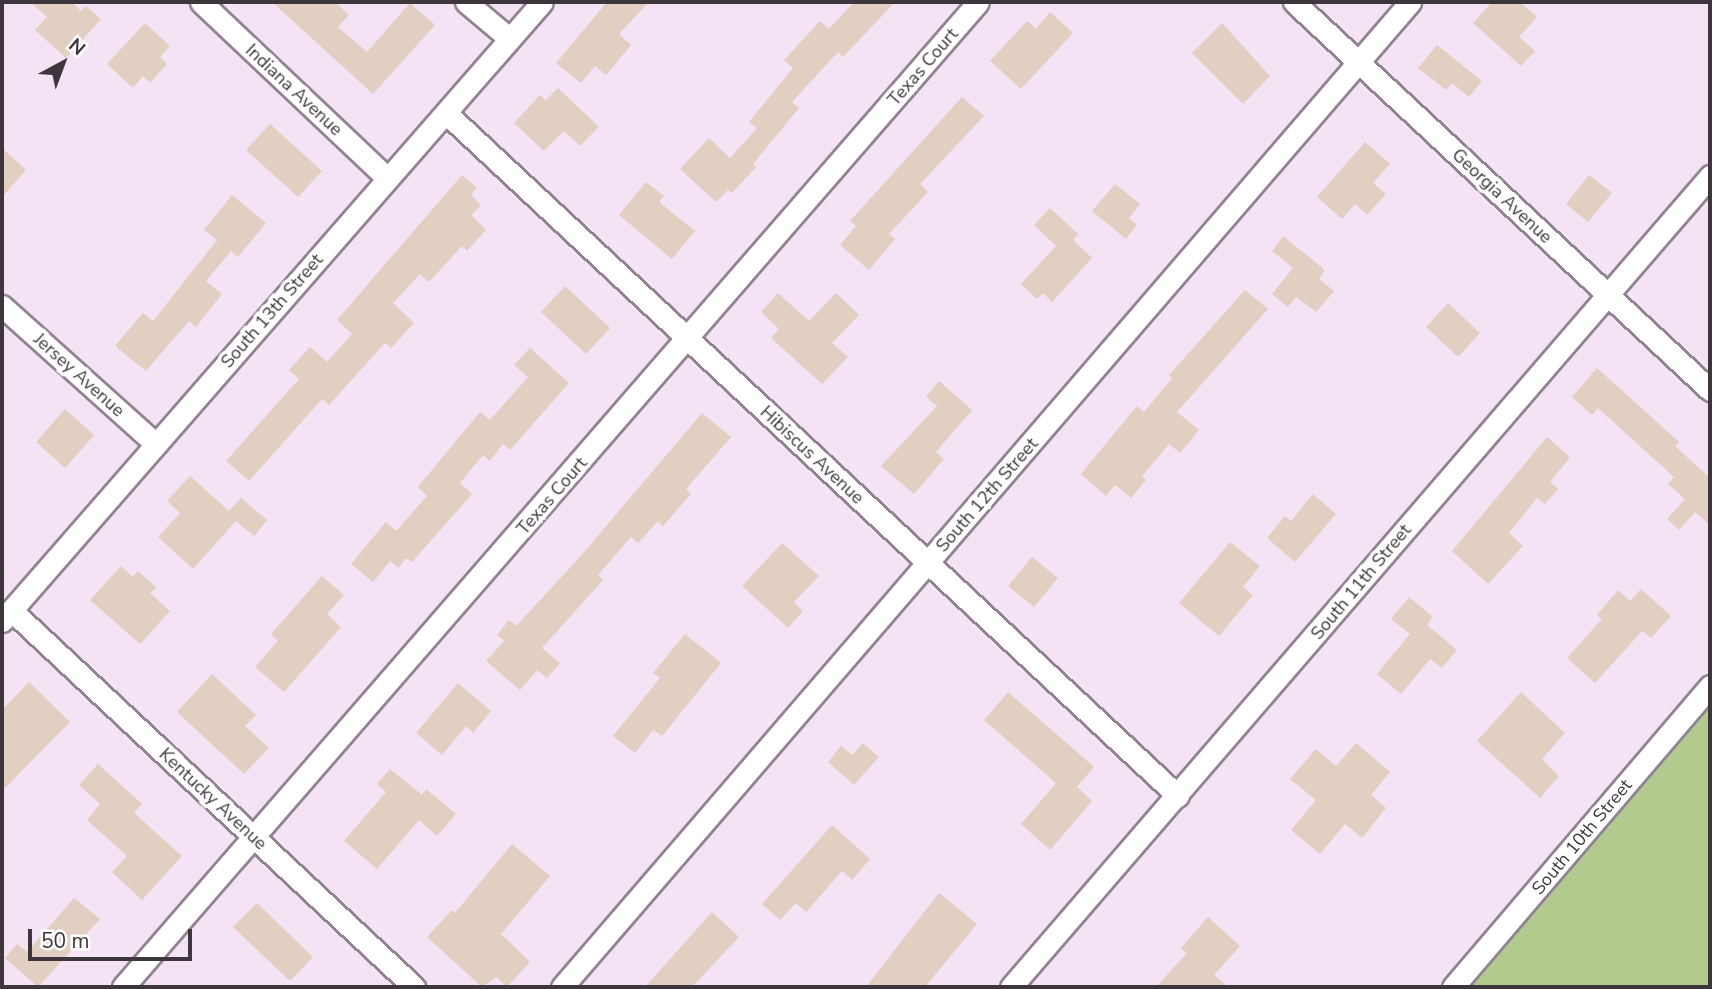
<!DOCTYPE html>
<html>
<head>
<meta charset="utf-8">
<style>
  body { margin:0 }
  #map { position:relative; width:1712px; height:989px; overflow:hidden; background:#f3e3f4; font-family:"Nunito Sans",sans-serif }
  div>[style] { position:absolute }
  .green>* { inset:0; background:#b2ca8d }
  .building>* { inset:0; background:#e3cec2 }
  .roads { filter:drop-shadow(2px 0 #918392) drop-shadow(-2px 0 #918392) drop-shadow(0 2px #918392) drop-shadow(0 -2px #918392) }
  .minor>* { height:21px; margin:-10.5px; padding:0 10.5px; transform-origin:10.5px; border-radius:10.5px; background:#fff }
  span { translate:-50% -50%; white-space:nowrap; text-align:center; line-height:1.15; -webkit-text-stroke:7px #fff; paint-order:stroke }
  .street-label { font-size:18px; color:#3d373d }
  .frame { position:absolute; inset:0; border:4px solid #3d373d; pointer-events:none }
  .north { position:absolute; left:28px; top:28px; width:70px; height:70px; -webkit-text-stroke:5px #fff; paint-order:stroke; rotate:41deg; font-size:19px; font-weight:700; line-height:28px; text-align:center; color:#3d373d }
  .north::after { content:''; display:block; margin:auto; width:24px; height:32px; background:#3d373d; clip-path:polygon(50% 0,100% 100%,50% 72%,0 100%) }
  .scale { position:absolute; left:28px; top:929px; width:164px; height:32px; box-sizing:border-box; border:4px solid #3d373d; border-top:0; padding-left:9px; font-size:21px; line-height:24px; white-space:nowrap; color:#3d373d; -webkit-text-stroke:5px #fff; paint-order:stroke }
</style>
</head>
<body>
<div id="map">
  <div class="green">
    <i style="clip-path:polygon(1710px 701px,1710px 987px,1467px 987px)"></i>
  </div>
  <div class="building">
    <i style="clip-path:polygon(30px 2px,72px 2px,81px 11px,86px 6px,101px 19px,66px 58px,35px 30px,47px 17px)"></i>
    <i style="clip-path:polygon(272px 2px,335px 2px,349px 15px,338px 27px,367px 52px,410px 3px,435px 25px,373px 94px)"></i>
    <i style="clip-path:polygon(607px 2px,649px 2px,619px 34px,631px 45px,606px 75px,595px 66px,581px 83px,556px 63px)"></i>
    <i style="clip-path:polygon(854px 2px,895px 2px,843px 57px,838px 52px,792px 102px,799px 108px,753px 164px,756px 167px,732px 193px,728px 190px,716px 202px,680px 169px,709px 138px,730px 158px,757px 128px,749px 122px,793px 68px,784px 60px,820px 21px,829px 29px)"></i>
    <i style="clip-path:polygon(1492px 2px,1520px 2px,1537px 17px,1519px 37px,1535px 51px,1521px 66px,1473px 23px)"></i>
    <i style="clip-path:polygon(1050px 12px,1073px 33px,1021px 89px,990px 61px,1027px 21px,1036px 29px)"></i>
    <i style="clip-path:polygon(145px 23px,170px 46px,160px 57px,167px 64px,150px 83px,143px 76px,133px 88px,107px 64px)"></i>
    <i style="clip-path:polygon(1222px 23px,1270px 76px,1243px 104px,1192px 53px)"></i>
    <i style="clip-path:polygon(1437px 45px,1482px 81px,1469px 97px,1452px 83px,1446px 90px,1418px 68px)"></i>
    <i style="clip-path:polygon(558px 88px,599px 127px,580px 146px,564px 131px,544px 151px,514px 123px,540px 95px,546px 100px)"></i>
    <i style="clip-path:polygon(962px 97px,984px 116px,920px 184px,928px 192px,889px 234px,895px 239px,869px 270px,840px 245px,856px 226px,850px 221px)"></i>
    <i style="clip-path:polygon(270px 124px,322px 171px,298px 197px,246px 150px)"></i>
    <i style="clip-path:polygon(1365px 142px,1390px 164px,1373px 183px,1386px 194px,1367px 215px,1355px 204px,1342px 219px,1317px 197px)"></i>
    <i style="clip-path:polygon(2px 148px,26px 170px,2px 197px)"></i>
    <i style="clip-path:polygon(462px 175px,477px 188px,471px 195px,481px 205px,471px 215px,486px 230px,467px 251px,462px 246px,429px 282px,420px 274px,393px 303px,414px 323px,391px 348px,385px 343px,329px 405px,322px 399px,249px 481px,226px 461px,299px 379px,289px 370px,310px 347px,327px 362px,352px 334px,337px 320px)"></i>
    <i style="clip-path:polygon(1589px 175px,1612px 193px,1588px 222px,1566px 204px)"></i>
    <i style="clip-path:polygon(646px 182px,664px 196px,659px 202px,695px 231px,672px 259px,619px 215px)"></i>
    <i style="clip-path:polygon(1115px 184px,1140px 204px,1129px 218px,1137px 225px,1126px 239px,1092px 211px)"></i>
    <i style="clip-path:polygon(232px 195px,266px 223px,238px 257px,231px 251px,206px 281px,222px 294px,196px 327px,189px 321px,146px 371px,115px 346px,143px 313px,153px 321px,217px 240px,204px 230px)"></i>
    <i style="clip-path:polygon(1050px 208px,1078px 234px,1073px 240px,1092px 258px,1052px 302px,1043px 293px,1037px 299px,1021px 284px,1056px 246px,1034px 225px)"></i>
    <i style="clip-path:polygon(1283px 236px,1325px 270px,1319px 279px,1334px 291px,1316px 312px,1296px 297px,1288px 307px,1272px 294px,1293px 268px,1272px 251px)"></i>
    <i style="clip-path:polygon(565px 286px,610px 328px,586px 354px,541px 312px)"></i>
    <i style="clip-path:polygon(1245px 290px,1268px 309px,1177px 412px,1199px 430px,1180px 453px,1169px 444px,1142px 476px,1146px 480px,1131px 498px,1115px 485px,1106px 496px,1081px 474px,1137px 406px,1144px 412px,1172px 378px,1169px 375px)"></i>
    <i style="clip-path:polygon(778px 293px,809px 321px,836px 293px,859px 315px,832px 343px,848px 357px,822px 384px,771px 338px,779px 329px,761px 312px)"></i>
    <i style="clip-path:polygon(1448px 303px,1480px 333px,1458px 357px,1426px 327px)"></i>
    <i style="clip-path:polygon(530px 348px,569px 383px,510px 450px,503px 444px,490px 461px,483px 455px,460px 483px,472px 494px,412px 562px,406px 558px,398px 568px,390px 561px,373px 582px,351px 564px,386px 522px,396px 531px,427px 496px,418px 487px,480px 412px,490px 420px,528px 377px,514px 365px)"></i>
    <i style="clip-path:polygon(1597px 368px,1679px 442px,1675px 446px,1710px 478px,1710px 525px,1695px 512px,1679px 530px,1667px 519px,1685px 499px,1668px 484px,1674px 477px,1598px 408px,1592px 415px,1572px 397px)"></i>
    <i style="clip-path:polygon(939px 381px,972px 410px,936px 452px,944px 459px,914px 494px,881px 466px,937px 406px,926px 397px)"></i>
    <i style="clip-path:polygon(65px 409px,94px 435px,65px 468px,36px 442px)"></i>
    <i style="clip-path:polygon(702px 413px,731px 437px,686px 489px,691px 494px,663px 526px,658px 521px,638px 543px,631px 537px,598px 575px,603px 580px,542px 648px,560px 663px,547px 678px,537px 670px,520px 690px,486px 661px,504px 641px,497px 635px,509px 620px,516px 626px,579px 558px)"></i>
    <i style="clip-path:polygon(1547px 437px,1570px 457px,1550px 482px,1558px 489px,1545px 504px,1537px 498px,1509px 533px,1523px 546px,1488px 584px,1452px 551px)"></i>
    <i style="clip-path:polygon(190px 476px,229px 511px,241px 498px,267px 520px,254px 536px,236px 521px,193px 569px,158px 537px,180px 513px,167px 501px)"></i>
    <i style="clip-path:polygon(1313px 494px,1336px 514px,1295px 562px,1267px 538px,1285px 516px,1291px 521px)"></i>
    <i style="clip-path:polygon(1230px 542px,1260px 566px,1243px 587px,1253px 595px,1219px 636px,1179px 603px)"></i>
    <i style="clip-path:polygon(782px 543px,819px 576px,794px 602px,803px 611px,788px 628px,742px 586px)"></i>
    <i style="clip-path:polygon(1032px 557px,1058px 578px,1034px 607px,1008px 586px)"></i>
    <i style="clip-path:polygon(121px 566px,133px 577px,138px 571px,156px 587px,150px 593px,170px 611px,140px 644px,90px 600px)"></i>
    <i style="clip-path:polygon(322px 576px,344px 595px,327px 614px,341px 627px,284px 692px,255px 667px,278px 641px,271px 634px)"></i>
    <i style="clip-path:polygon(1641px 589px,1671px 616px,1651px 638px,1642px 631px,1595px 683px,1567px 658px,1602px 619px,1597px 615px,1618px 590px,1630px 601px)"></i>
    <i style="clip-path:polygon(1409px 597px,1433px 617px,1427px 625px,1457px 650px,1442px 668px,1430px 659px,1401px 694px,1377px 674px,1410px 634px,1391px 619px)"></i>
    <i style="clip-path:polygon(685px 634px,721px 663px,662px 736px,653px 730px,635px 753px,613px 736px,660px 678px,653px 673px)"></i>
    <i style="clip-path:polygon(212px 674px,256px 715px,245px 726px,269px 748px,244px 774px,177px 712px)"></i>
    <i style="clip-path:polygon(29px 682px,70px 722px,2px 791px,2px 710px)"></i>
    <i style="clip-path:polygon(458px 683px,491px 711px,473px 733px,466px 726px,442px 755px,416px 733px)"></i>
    <i style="clip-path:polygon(1008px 692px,1094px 767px,1077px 787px,1092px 801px,1050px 850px,1021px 824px,1056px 783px,984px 720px)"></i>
    <i style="clip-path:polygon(1521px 692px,1565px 733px,1542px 759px,1559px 776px,1540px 798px,1477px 741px)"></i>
    <i style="clip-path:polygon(863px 743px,879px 757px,854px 785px,828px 762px,841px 746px,852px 755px)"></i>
    <i style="clip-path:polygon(1356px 743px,1390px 772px,1371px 795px,1386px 808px,1362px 838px,1345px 824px,1320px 854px,1291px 830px,1316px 800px,1290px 779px,1316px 749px,1336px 766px)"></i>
    <i style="clip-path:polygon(98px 764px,142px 804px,134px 813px,182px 856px,142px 900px,112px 872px,127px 856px,87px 820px,100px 804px,79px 785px)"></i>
    <i style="clip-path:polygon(390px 769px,422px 795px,426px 789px,456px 814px,437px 836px,419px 820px,377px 869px,344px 841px,386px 792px,377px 784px)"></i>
    <i style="clip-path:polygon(832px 825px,870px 859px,852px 880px,842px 871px,806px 912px,796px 903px,780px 920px,762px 904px)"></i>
    <i style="clip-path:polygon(512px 844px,550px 876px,501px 934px,530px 962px,507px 987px,496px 977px,482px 987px,427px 937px,452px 910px,455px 913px)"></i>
    <i style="clip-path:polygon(939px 893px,977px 924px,925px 987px,866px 987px)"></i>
    <i style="clip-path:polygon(74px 898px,100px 919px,38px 987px,5px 958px,17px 944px,27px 952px)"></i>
    <i style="clip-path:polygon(257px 903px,313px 957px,290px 981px,233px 927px)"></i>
    <i style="clip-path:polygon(712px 912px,739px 937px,692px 987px,645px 987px)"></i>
    <i style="clip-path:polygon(1208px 917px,1240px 946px,1214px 975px,1228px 987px,1156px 987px,1187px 953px,1181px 948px)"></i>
  </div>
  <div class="roads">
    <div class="minor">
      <i style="left:201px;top:2px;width:256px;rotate:43.4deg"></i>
      <i style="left:466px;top:2px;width:57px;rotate:40.1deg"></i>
      <i style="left:1294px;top:2px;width:569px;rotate:43.01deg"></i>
      <i style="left:446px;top:113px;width:1001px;rotate:43.02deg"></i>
      <i style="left:2px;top:306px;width:207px;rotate:41.9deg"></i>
      <i style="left:11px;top:610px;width:552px;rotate:43.09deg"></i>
      <i style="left:2px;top:621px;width:821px;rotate:-48.9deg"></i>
      <i style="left:123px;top:987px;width:1304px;rotate:-49.04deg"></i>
      <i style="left:562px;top:987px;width:1300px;rotate:-49.27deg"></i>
      <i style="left:1011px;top:987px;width:1071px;rotate:-49.24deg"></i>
      <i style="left:1453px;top:987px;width:396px;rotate:-49.5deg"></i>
    </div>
  </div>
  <div class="street-label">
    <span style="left:923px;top:67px;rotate:-49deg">Texas Court</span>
    <span style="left:294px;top:90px;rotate:43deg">Indiana Avenue</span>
    <span style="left:1502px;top:196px;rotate:43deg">Georgia Avenue</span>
    <span style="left:272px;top:311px;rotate:-49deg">South 13th Street</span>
    <span style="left:79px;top:375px;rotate:42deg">Jersey Avenue</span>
    <span style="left:812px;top:455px;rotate:43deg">Hibiscus Avenue</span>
    <span style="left:987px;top:495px;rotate:-49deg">South 12th Street</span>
    <span style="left:552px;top:496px;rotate:-49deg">Texas Court</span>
    <span style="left:1361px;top:582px;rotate:-50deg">South 11th Street</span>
    <span style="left:213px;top:799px;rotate:43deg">Kentucky Avenue</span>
    <span style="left:1582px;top:837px;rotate:-50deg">South 10th Street</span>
  </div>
  <div class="frame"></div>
  <div class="north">N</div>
  <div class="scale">50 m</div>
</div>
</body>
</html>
